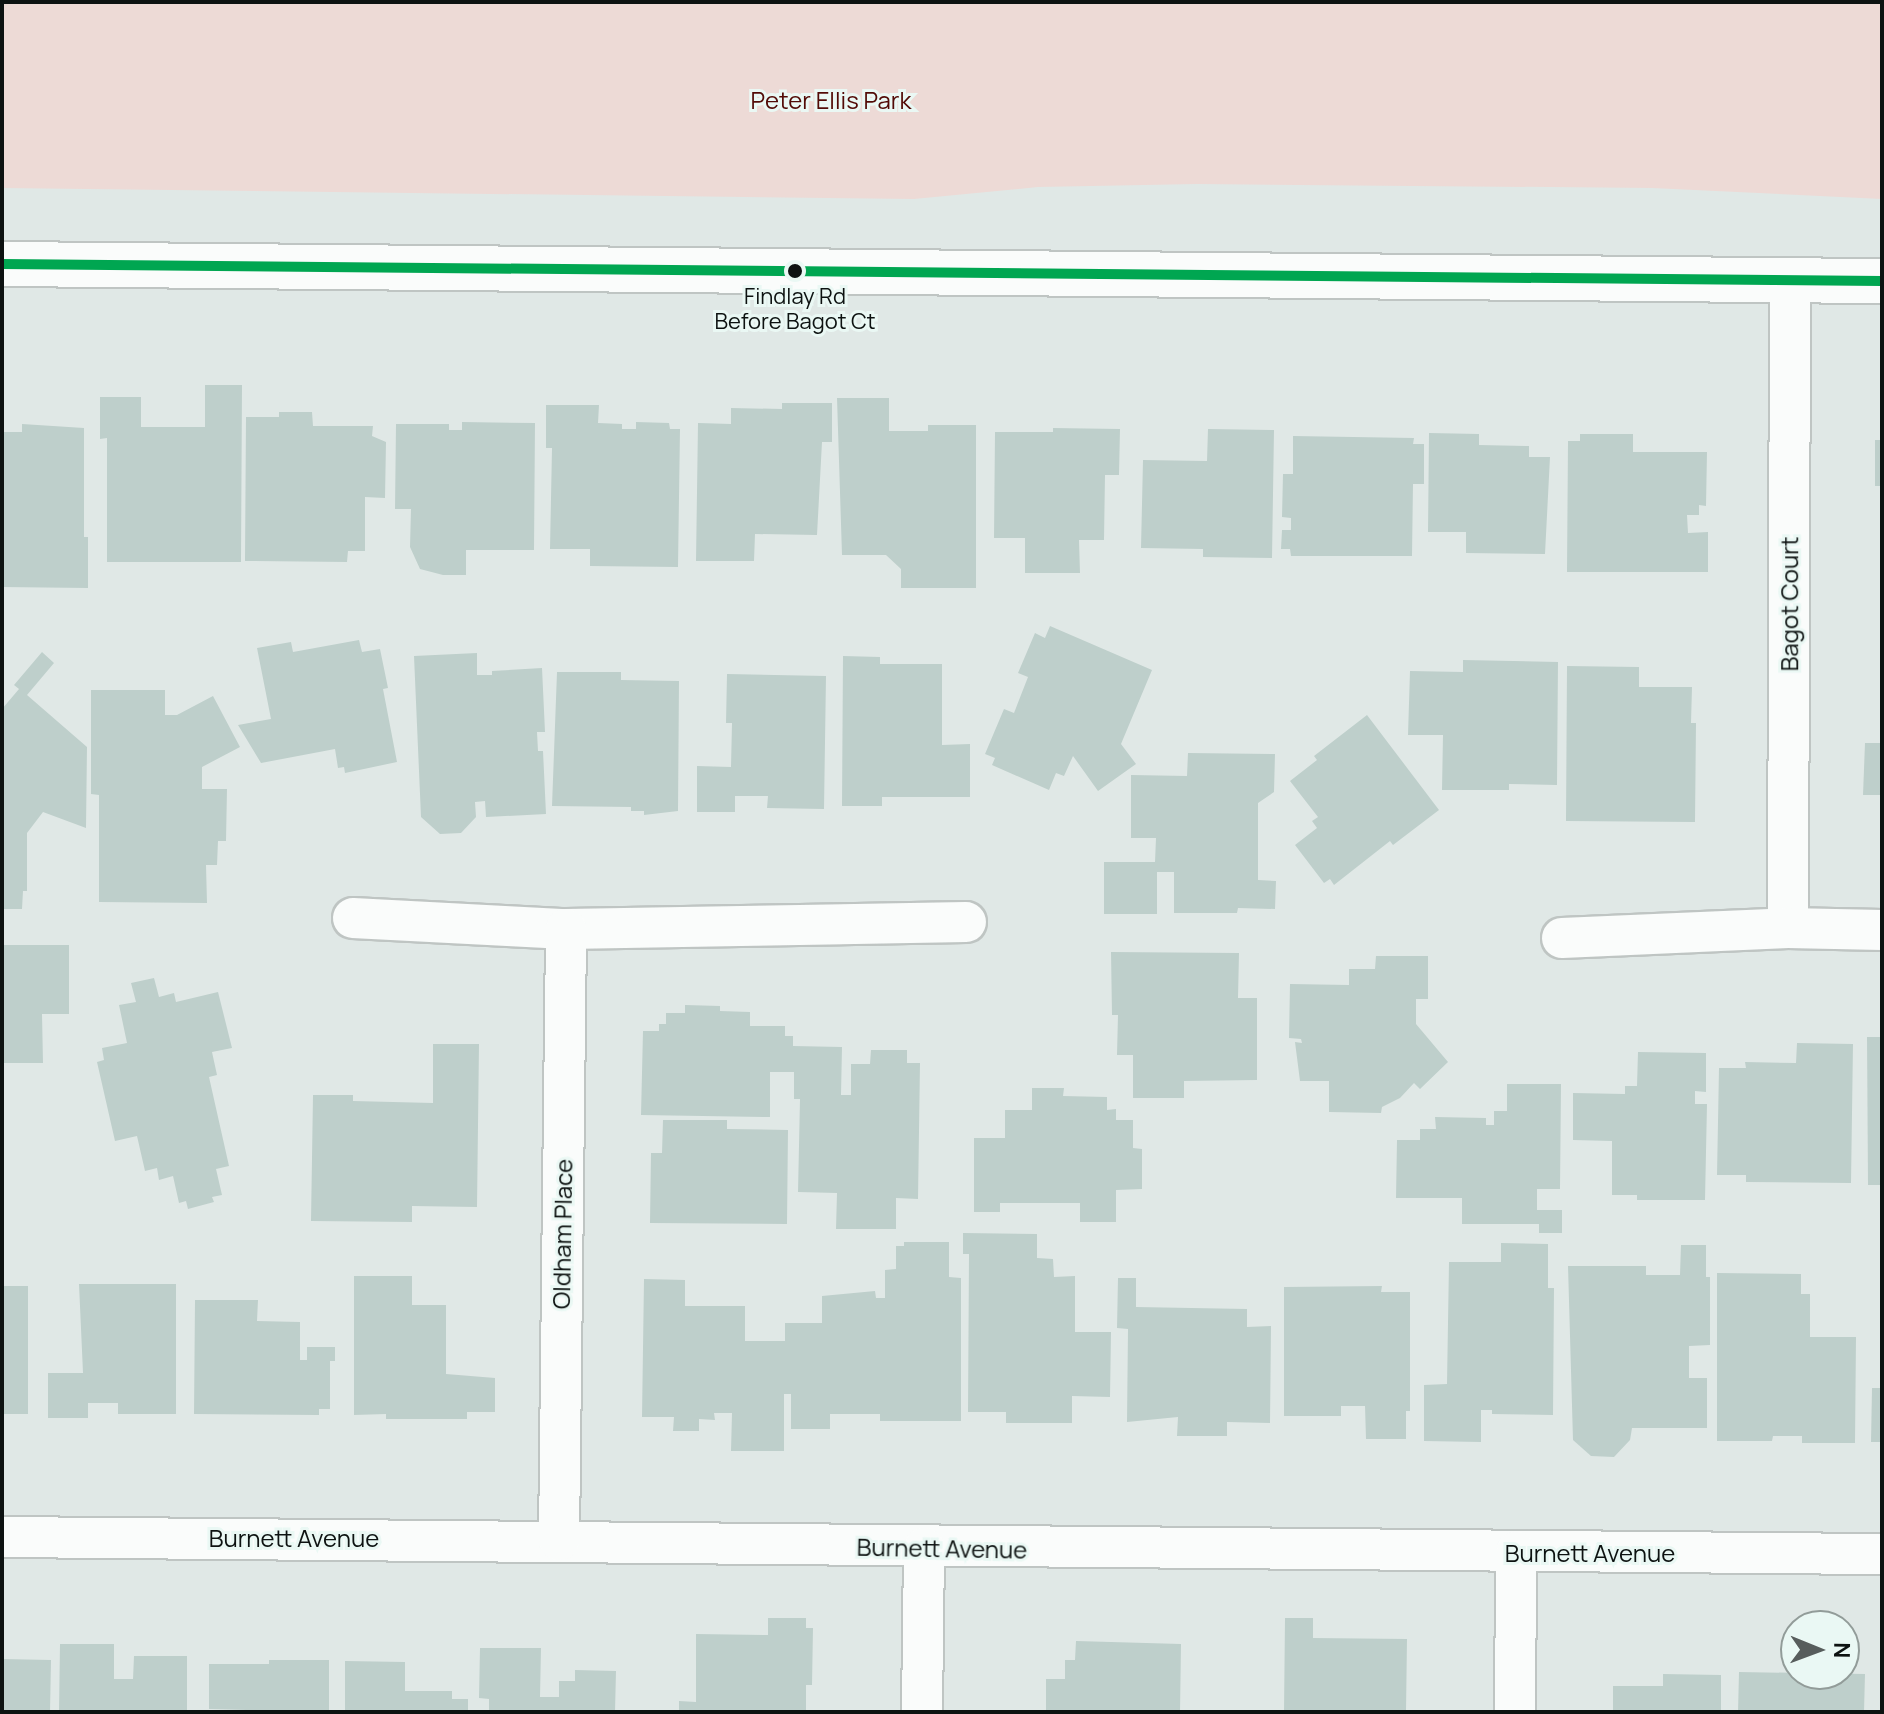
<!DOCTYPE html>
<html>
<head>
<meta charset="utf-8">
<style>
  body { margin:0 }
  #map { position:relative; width:1884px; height:1714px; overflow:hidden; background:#e0e8e6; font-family:Manrope,sans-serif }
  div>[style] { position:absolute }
  .green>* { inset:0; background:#eddad6 }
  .building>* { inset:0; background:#becfcb }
  .roads { filter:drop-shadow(2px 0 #bfc5c3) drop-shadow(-2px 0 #bfc5c3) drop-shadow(0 2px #bfc5c3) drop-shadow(0 -2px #bfc5c3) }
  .minor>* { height:40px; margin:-20px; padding:0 20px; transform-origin:20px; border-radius:20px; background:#fafcfb }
  .secondary>* { height:44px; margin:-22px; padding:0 22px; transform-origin:22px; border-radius:22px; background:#fafcfb }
  .bus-1>* { height:10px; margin:-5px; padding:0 5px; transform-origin:5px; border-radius:5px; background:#00a651 }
  .dots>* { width:22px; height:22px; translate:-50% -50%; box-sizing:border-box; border:4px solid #eaf8f4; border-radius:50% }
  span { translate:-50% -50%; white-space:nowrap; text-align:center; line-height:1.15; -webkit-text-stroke:6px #eaf8f4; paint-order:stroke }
  .bus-label { font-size:22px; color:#0d1211 }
  .park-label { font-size:24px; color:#520a06 }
  .street-label { font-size:24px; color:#0d1211 }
  .frame { position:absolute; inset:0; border:4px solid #0d1211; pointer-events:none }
  .north { position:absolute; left:1780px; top:1610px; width:80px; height:80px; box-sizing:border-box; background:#eaf8f4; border:2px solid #929c99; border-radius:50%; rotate:91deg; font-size:22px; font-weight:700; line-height:32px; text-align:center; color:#0d1211 }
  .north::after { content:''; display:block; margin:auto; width:28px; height:36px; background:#575d5c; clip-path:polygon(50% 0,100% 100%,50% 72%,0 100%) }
</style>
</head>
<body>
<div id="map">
  <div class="green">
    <i style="clip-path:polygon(2px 2px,1882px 2px,1882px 199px,1652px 188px,1197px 184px,1038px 187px,914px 199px,2px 188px)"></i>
  </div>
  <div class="building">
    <i style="clip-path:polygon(205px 385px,242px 385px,241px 562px,107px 562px,107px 438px,100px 439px,100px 397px,141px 397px,141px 427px,205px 427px)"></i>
    <i style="clip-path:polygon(837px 398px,889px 398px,889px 431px,928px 431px,928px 425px,976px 425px,976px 588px,901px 588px,901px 569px,886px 555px,842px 555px)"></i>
    <i style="clip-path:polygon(782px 403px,832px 403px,832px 442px,822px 442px,817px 535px,755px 534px,754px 561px,696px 561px,698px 423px,731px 424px,731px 408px,782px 409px)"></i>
    <i style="clip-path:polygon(546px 405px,599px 405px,598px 423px,622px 424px,622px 429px,636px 429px,636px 422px,669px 423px,670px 429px,680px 429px,678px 567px,590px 566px,590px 549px,550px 549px,552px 448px,546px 448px)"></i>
    <i style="clip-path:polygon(279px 412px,312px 412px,313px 426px,373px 426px,372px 436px,386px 442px,385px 498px,365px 497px,365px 551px,348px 551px,347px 562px,245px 561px,246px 417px,279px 417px)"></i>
    <i style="clip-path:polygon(462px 422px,535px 423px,534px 550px,466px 550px,466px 575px,443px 575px,420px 569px,410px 547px,411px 509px,395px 509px,396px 424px,449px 424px,449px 430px,462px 430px)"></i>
    <i style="clip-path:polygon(22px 424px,84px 428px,84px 537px,88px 537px,88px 588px,2px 587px,2px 432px,22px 432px)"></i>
    <i style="clip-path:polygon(1053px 428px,1120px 429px,1119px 475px,1105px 475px,1104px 540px,1079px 540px,1080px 573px,1025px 573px,1025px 538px,994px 538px,995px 432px,1053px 432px)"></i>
    <i style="clip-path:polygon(1208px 429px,1274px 430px,1272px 558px,1203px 557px,1203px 549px,1141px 548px,1143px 460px,1207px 461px)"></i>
    <i style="clip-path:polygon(1429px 433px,1479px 434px,1479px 445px,1529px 446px,1529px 457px,1550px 457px,1545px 554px,1466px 553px,1466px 532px,1428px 532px)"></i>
    <i style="clip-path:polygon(1580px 434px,1633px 434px,1633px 452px,1707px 452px,1706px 506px,1699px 505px,1699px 515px,1687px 515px,1688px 533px,1708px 532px,1708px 572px,1567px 572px,1568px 441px,1580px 441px)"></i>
    <i style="clip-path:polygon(1293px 436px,1414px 438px,1413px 444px,1424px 444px,1424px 484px,1413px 484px,1412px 556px,1291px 556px,1290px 549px,1281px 549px,1282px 530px,1291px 530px,1291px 518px,1282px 517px,1283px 474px,1293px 474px)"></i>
    <i style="clip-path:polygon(1875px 440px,1882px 440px,1882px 486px,1875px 486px)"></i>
    <i style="clip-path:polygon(1050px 626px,1152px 670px,1121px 744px,1136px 764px,1098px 791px,1073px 756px,1064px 776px,1056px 773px,1049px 790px,992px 765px,995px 758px,985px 754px,1004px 709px,1014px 713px,1028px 677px,1018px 673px,1035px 633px,1045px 638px)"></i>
    <i style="clip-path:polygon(359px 640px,362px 652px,380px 649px,388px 688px,383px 689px,397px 762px,345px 773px,344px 767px,338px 768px,335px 749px,261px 763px,238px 725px,271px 719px,257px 648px,291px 642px,293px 652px)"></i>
    <i style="clip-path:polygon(42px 652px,54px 663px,27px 695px,87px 747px,86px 828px,43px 812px,27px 833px,27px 891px,23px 891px,22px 909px,2px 909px,2px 709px,19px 689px,14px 685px)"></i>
    <i style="clip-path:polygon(477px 653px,477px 675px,492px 675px,492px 671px,542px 668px,545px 732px,537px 732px,538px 751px,543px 751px,546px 814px,486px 817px,485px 801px,475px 802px,476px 817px,461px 833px,440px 834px,421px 817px,414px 656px)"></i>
    <i style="clip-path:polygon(843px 656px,880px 657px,880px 664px,942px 664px,942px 745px,970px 744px,970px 797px,882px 797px,882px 806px,842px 806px)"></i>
    <i style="clip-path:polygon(1463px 660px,1558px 662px,1557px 785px,1509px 784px,1509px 790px,1442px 790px,1443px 735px,1408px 735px,1410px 671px,1463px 672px)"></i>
    <i style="clip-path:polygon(1567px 666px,1639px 667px,1639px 687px,1692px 687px,1691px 723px,1696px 723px,1695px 822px,1566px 821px)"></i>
    <i style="clip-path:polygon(557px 672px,621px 672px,621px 680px,679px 681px,678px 811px,644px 815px,644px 811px,631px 811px,631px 807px,552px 806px)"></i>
    <i style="clip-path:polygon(727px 674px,826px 676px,824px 809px,767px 808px,768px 796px,735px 796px,735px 812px,697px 812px,697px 766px,731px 767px,732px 723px,726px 723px)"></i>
    <i style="clip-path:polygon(91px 690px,165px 690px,165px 715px,177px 715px,213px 696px,240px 747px,202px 767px,202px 789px,227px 789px,226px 841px,218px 841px,217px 865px,206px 865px,207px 903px,99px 902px,99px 795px,91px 794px)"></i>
    <i style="clip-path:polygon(1367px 715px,1439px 810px,1393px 845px,1390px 841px,1334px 885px,1330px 879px,1324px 883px,1295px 845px,1317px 828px,1312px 821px,1318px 817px,1290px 781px,1317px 760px,1314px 756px)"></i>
    <i style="clip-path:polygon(1865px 743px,1882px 743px,1882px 795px,1863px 795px)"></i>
    <i style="clip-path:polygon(1188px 753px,1275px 754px,1274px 792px,1258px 803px,1258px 880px,1276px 881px,1275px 909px,1238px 908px,1237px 913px,1174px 913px,1174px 872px,1157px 872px,1157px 914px,1104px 914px,1104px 862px,1155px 862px,1156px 838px,1131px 838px,1131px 775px,1187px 776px)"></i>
    <i style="clip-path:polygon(2px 945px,69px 945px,69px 1014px,42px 1014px,43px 1063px,3px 1063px)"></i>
    <i style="clip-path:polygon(1111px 952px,1239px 953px,1238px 998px,1257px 998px,1257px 1080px,1184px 1081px,1184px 1098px,1133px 1098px,1133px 1055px,1117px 1055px,1118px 1015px,1112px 1015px)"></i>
    <i style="clip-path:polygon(1376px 956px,1428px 956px,1428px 999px,1416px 999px,1416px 1024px,1448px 1062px,1420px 1089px,1414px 1083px,1400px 1098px,1382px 1107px,1381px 1113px,1329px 1112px,1329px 1081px,1300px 1081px,1295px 1042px,1302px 1043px,1301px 1039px,1289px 1038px,1290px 984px,1349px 985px,1349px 969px,1375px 969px)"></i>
    <i style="clip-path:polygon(154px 978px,159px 997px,174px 993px,176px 1002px,218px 992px,232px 1048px,212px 1052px,217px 1075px,209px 1077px,229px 1166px,216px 1169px,222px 1195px,212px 1197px,214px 1202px,188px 1209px,186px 1201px,179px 1203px,173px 1176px,159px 1180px,157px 1168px,145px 1171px,137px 1136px,115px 1141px,97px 1062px,104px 1060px,102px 1048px,127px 1043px,119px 1005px,136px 1002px,131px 983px)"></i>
    <i style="clip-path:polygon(685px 1005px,720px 1006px,720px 1011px,750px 1012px,750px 1026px,785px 1026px,785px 1036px,793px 1036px,793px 1046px,842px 1047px,841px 1095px,851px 1095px,851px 1064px,870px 1064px,871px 1050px,907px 1050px,907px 1063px,920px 1063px,918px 1199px,896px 1198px,896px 1229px,836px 1229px,837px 1193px,798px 1192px,800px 1099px,794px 1099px,794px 1072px,770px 1072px,770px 1117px,641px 1115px,643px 1031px,659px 1031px,659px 1024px,666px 1024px,666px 1013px,685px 1013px)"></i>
    <i style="clip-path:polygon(1867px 1037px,1882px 1037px,1882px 1185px,1868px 1185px)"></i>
    <i style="clip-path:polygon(1797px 1043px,1853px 1044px,1851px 1183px,1746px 1182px,1746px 1175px,1717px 1175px,1719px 1068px,1746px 1068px,1745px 1062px,1796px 1063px)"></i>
    <i style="clip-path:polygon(433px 1044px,479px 1044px,477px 1207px,412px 1206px,412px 1222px,311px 1221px,313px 1095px,353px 1095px,353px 1101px,433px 1103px)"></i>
    <i style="clip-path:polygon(1638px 1052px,1706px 1053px,1706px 1092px,1695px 1091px,1695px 1104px,1707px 1104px,1705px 1200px,1637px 1200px,1637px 1195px,1612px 1195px,1612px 1141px,1573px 1140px,1573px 1093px,1625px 1094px,1625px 1086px,1637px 1086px)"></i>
    <i style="clip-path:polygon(1507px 1084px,1561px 1084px,1560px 1189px,1537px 1189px,1537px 1210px,1562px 1210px,1562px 1233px,1539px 1233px,1539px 1224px,1462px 1224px,1462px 1198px,1396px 1198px,1397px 1140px,1420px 1140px,1420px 1129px,1436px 1129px,1435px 1117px,1486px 1118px,1486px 1125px,1494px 1125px,1494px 1111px,1507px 1111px)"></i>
    <i style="clip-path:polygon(1032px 1088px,1064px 1088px,1063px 1096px,1107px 1097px,1107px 1110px,1116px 1109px,1116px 1120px,1133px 1120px,1133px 1148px,1142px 1149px,1142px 1189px,1116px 1190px,1116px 1222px,1080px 1222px,1080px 1203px,1000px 1203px,1000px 1212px,974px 1212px,974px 1138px,1005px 1138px,1005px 1110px,1032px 1110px)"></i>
    <i style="clip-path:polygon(663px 1120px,727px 1120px,727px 1129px,788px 1130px,787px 1224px,650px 1223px,651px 1153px,662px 1153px)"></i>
    <i style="clip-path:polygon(963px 1233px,1037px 1234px,1037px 1258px,1053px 1259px,1054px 1277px,1075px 1276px,1075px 1332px,1111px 1332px,1110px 1397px,1072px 1396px,1072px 1423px,1006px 1423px,1006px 1412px,968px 1412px,969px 1254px,963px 1254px)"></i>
    <i style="clip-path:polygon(904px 1242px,949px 1242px,949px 1277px,961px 1278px,961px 1421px,880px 1421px,880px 1414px,830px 1414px,830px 1429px,791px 1429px,791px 1394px,784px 1394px,784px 1451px,731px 1451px,732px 1413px,714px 1413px,715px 1420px,699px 1419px,699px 1431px,673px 1431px,674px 1417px,642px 1417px,644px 1279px,685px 1280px,685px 1306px,745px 1306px,745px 1341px,785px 1341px,785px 1323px,822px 1323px,822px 1296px,875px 1291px,876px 1298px,885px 1298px,885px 1270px,896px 1269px,896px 1246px,904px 1246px)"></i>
    <i style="clip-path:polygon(1501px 1243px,1548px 1244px,1548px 1288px,1554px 1288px,1553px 1415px,1492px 1414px,1492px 1410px,1481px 1410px,1481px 1442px,1424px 1441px,1424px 1385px,1447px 1384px,1449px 1262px,1501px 1262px)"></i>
    <i style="clip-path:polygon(1681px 1245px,1706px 1245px,1706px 1277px,1710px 1277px,1710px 1345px,1689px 1346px,1689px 1378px,1707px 1378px,1707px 1428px,1632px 1428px,1630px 1440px,1614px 1457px,1591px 1456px,1573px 1440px,1568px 1266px,1646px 1266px,1646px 1275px,1680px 1275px)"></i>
    <i style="clip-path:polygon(1717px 1273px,1801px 1274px,1801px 1294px,1810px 1294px,1810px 1337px,1856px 1337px,1855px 1443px,1802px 1443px,1802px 1436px,1773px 1436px,1772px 1441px,1717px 1441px)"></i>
    <i style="clip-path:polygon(354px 1276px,412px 1276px,412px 1305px,446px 1305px,446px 1374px,495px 1378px,495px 1412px,467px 1412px,467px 1419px,386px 1419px,386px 1414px,354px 1415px)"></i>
    <i style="clip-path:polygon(1118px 1278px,1136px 1278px,1136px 1307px,1247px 1309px,1247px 1327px,1271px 1326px,1270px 1423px,1227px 1422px,1227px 1436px,1177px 1436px,1178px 1417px,1127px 1422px,1128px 1329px,1117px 1328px)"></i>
    <i style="clip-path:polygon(79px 1284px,176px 1284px,176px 1414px,118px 1414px,118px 1403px,88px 1403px,88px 1418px,48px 1418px,48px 1373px,83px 1373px)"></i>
    <i style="clip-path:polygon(2px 1286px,28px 1286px,28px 1414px,2px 1414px)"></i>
    <i style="clip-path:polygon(1382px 1286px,1381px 1292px,1410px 1292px,1410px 1411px,1406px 1411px,1406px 1439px,1366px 1439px,1365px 1406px,1341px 1406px,1341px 1416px,1284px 1416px,1284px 1287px)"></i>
    <i style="clip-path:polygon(195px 1300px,258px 1300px,257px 1321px,300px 1322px,300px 1360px,307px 1360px,307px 1347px,335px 1347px,335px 1361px,330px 1361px,330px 1409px,319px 1409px,319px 1415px,194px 1414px)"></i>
    <i style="clip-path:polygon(1872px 1388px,1882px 1388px,1882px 1442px,1871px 1442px)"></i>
    <i style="clip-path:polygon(768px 1618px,806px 1618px,806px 1628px,813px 1628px,812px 1685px,806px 1685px,806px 1712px,679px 1712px,679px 1701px,696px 1702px,696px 1634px,768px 1635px)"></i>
    <i style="clip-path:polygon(1285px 1618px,1313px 1618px,1313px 1638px,1407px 1639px,1406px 1712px,1284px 1712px)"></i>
    <i style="clip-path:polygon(1076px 1641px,1181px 1644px,1180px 1712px,1046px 1712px,1046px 1679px,1065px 1679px,1065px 1660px,1075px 1660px)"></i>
    <i style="clip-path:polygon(60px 1644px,114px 1644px,114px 1679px,133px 1679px,134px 1656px,187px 1656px,187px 1712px,59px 1712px)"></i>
    <i style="clip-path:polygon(480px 1648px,541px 1648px,540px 1697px,559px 1697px,559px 1681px,575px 1681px,575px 1670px,616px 1671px,615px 1712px,489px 1712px,489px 1699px,479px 1698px)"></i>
    <i style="clip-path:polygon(2px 1659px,51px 1660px,50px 1712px,2px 1712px)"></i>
    <i style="clip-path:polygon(269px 1660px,329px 1660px,329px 1712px,209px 1709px,209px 1664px,269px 1664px)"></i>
    <i style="clip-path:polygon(345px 1661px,405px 1662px,405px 1691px,452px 1691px,452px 1699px,468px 1699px,468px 1712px,345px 1712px)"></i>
    <i style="clip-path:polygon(1739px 1672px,1865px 1674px,1864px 1712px,1738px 1712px)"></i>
    <i style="clip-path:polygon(1663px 1674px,1721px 1675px,1721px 1712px,1613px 1712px,1613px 1686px,1663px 1686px)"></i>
  </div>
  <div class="roads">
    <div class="minor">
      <i style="left:353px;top:918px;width:213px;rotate:3deg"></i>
      <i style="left:566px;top:929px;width:400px;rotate:-1deg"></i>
      <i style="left:1788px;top:928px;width:649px;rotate:-89.82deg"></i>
      <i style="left:1562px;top:938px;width:226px;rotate:-2.5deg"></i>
      <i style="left:1788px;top:928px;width:94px;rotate:1.2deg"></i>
      <i style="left:2px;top:1537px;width:1880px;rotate:0.52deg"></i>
      <i style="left:559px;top:1540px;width:611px;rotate:-89.34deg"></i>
      <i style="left:922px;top:1712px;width:164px;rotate:-89.3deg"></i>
      <i style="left:1515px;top:1712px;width:160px;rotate:-89.6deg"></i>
    </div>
    <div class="secondary">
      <i style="left:2px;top:264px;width:1880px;rotate:0.52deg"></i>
    </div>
  </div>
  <div class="bus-1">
    <i style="left:2px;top:264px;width:1880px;rotate:0.52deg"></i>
  </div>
  <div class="dots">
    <i style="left:795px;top:271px;background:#0d1211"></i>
  </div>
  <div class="bus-label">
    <span style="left:795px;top:309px">Findlay Rd<br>Before Bagot Ct</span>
  </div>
  <div class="park-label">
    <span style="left:831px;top:100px">Peter Ellis Park</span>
  </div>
  <div class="street-label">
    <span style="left:1789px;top:604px;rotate:-90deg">Bagot Court</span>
    <span style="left:562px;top:1234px;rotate:-89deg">Oldham Place</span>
    <span style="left:294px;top:1538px">Burnett Avenue</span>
    <span style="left:942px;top:1548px;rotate:1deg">Burnett Avenue</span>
    <span style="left:1590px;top:1553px">Burnett Avenue</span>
  </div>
  <div class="frame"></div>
  <div class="north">N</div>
</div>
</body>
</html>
